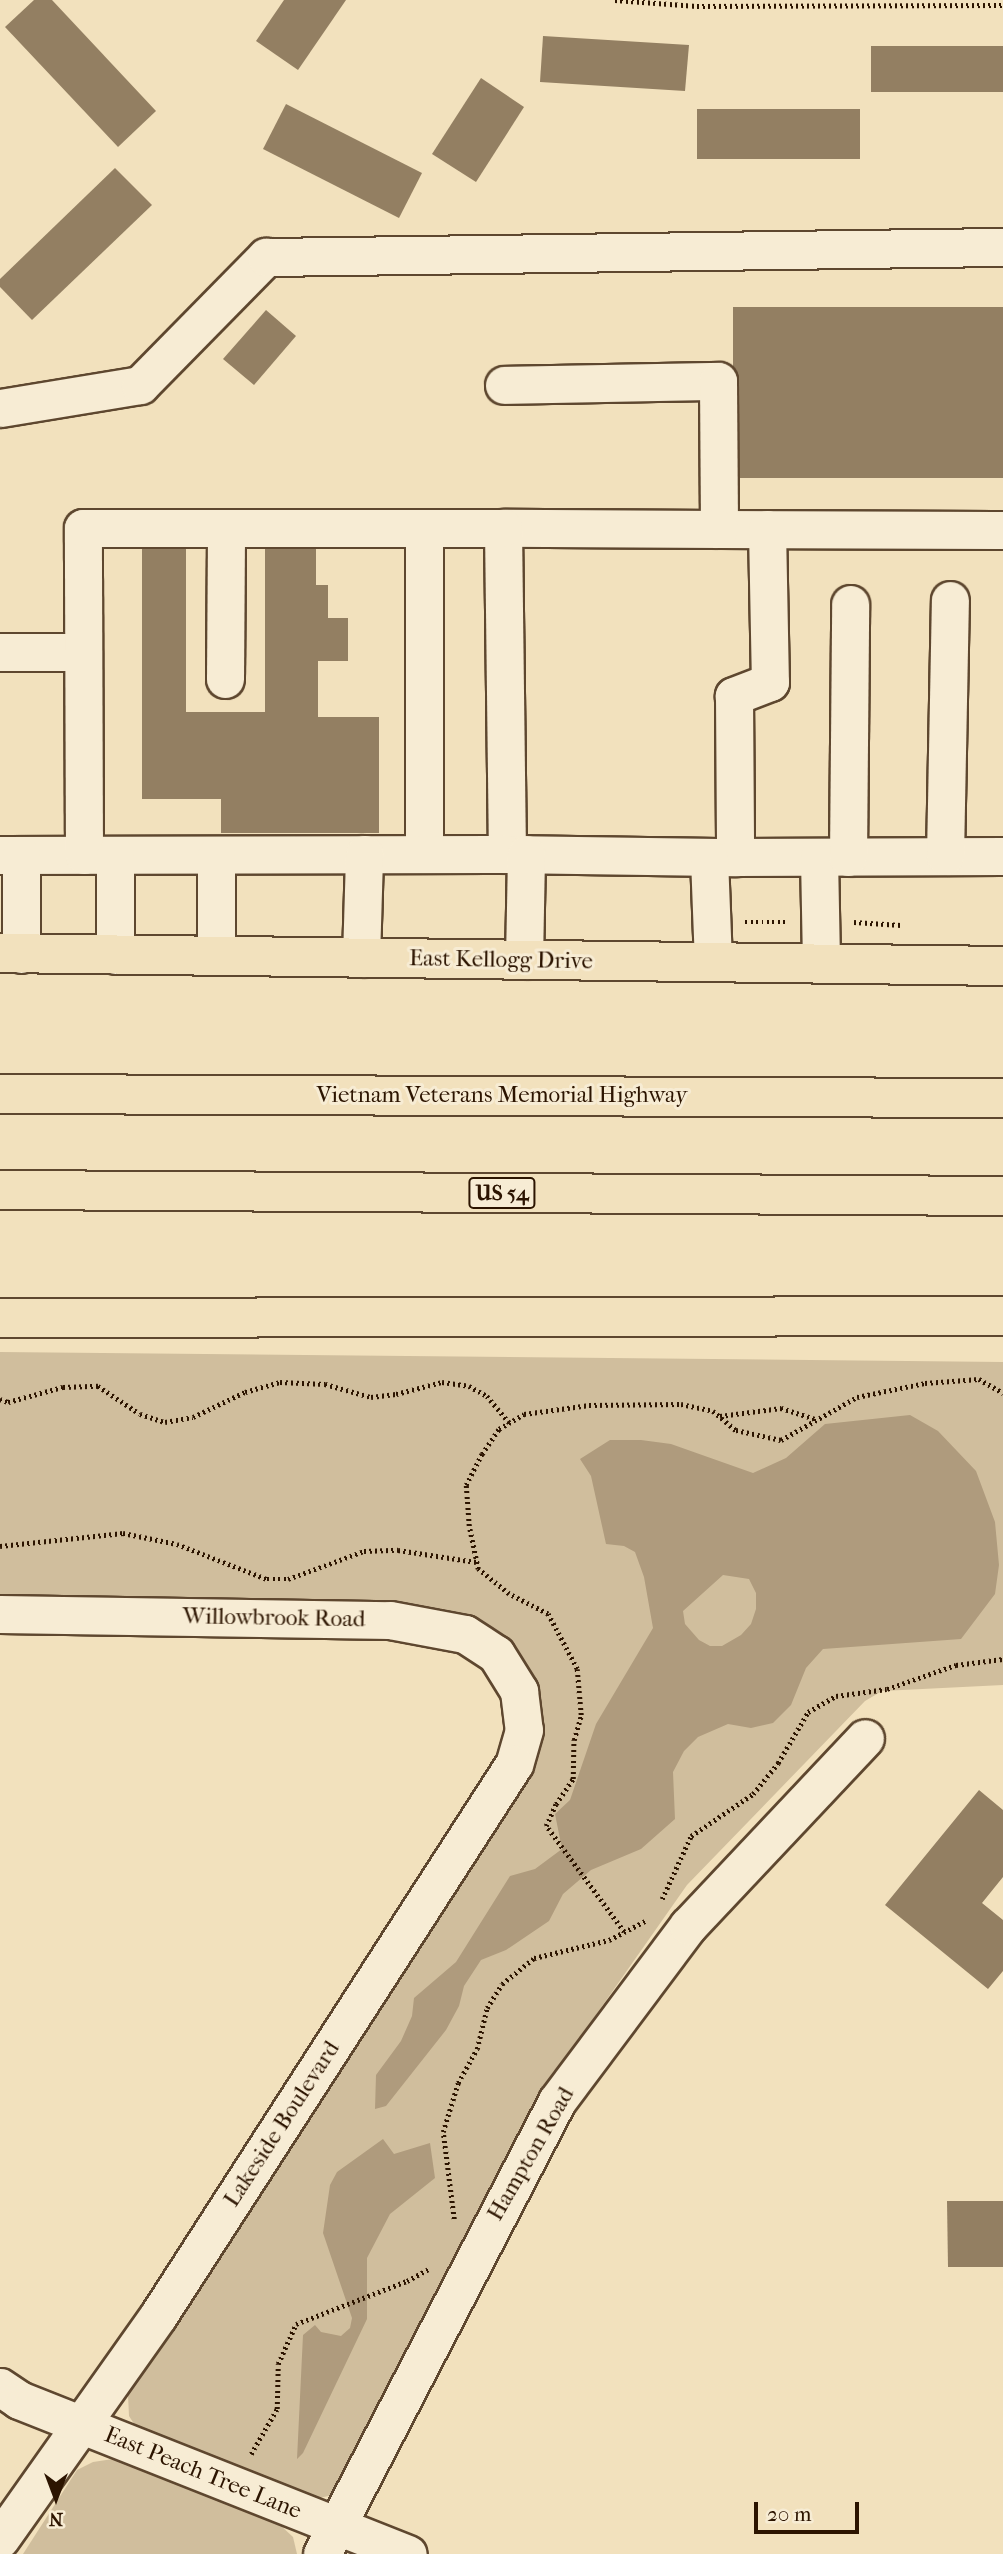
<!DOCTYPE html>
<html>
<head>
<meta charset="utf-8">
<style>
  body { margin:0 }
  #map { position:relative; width:1003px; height:2554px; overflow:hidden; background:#f2e1bd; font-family:"IM FELL French Canon",serif }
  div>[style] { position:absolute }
  .green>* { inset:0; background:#d0be9d }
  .water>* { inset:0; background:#af9b7d }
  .building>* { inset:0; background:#937f62 }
  .path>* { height:4.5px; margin-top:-2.25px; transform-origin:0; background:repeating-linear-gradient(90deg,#2c1400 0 2px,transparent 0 5.5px) }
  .roads { filter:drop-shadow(2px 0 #5e472f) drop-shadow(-2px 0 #5e472f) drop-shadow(0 2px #5e472f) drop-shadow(0 -2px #5e472f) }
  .minor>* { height:37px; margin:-18.5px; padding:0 18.5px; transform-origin:18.5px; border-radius:18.5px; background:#f7ecd4 }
  .major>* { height:38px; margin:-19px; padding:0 19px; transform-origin:19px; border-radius:19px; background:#f2e1bd }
  .highway>* { height:38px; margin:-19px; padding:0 19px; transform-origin:19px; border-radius:19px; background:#f2e1bd }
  span { translate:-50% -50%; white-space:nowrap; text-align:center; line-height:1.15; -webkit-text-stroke:6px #f7ecd4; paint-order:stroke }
  .shield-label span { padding:2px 5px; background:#f7ecd4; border:2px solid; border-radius:5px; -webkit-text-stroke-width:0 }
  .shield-label { font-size:21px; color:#2c1400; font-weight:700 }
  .street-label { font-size:23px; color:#2c1400 }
  .north { position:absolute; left:21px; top:2463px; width:70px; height:70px; -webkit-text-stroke:5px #f7ecd4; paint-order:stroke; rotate:180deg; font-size:19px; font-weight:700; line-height:28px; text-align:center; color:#2c1400 }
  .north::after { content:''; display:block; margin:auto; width:24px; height:32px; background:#2c1400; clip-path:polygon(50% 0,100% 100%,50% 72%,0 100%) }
  .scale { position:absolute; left:754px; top:2502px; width:105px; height:32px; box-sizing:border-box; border:4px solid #2c1400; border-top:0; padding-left:9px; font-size:21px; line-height:24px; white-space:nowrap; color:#2c1400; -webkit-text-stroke:5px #f7ecd4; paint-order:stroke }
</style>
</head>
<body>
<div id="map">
  <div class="green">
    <i style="clip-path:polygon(0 1352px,1003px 1362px,1003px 1685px,882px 1691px,865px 1701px,687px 1885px,593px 2019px,496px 2179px,343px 2486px,329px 2496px,307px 2500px,140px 2433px,129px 2416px,128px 2395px,525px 1777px,504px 1641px,473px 1617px,383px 1606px,0 1596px)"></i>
    <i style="clip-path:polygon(113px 2459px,278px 2523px,293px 2537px,297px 2554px,23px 2554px,77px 2470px,93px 2462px)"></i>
  </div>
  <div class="water">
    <i style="clip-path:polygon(evenodd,910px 1415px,938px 1431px,976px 1471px,995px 1522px,999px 1565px,995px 1594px,961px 1639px,823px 1649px,806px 1668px,791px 1705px,773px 1723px,751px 1728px,728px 1724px,698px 1737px,684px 1751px,673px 1772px,675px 1819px,641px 1849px,591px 1870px,563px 1894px,549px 1921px,506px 1950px,481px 1960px,464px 1986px,459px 2006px,446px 2030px,386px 2106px,375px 2109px,376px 2075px,401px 2041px,412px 2016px,414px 1998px,456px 1962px,510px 1876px,535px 1869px,562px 1849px,555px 1814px,570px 1800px,596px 1724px,653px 1628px,644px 1577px,635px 1552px,624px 1546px,606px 1544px,591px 1476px,580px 1459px,610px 1440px,641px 1440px,671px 1444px,753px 1473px,786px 1458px,825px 1424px,910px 1415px,723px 1575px,749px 1579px,756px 1593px,756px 1609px,751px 1624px,741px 1635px,722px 1646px,710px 1646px,699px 1640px,685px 1624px,683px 1611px,723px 1575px)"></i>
    <i style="clip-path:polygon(383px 2139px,394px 2154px,430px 2143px,435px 2178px,390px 2214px,367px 2258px,367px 2319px,303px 2453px,297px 2459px,303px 2335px,315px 2325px,321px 2332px,341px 2336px,350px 2328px,352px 2318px,323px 2233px,330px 2185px,337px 2172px)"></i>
  </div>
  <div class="building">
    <i style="clip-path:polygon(34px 0,52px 0,156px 111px,118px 147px,5px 27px)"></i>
    <i style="clip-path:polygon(284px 0,346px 0,298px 70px,256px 41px)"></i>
    <i style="clip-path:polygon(543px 36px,689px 45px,685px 91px,540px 82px)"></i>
    <i style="clip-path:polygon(871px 46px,1003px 46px,1003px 92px,871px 92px)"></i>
    <i style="clip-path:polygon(481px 78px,524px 107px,476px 182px,432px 154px)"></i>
    <i style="clip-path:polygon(286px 104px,422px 173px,399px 218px,263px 149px)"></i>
    <i style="clip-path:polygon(697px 109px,860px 109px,860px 159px,697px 159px)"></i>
    <i style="clip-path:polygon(115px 168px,152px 205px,32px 320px,0 287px,0 279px)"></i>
    <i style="clip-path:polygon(733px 307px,1003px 307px,1003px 478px,740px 478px,739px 381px,733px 367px)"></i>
    <i style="clip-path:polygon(266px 310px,296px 336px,254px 385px,223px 359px)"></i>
    <i style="clip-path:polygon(142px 549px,186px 549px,186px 712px,265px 712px,265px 549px,316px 549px,316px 585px,328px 585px,328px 618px,348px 618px,348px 661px,318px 661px,318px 717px,379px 717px,379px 833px,221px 833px,221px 799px,142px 799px)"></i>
    <i style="clip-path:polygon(979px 1790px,1003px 1810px,1003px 1877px,982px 1903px,1003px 1920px,1003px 1971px,988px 1989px,885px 1905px)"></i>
    <i style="clip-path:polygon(947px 2201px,1003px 2201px,1003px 2267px,948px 2267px)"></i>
  </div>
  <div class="path">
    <i style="left:615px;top:0;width:82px;rotate:4.2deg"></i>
    <i style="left:697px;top:6px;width:306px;rotate:-0.2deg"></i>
    <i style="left:745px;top:922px;width:40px"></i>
    <i style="left:854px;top:922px;width:47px;rotate:3.7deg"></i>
    <i style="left:0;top:1399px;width:9px;rotate:21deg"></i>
    <i style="left:8px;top:1402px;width:57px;rotate:-15.3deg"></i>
    <i style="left:63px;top:1387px;width:35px;rotate:-2deg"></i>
    <i style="left:98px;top:1386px;width:50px;rotate:33.7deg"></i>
    <i style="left:140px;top:1414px;width:26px;rotate:18deg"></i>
    <i style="left:165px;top:1422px;width:28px;rotate:-10deg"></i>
    <i style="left:193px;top:1417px;width:58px;rotate:-25.7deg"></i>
    <i style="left:245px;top:1392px;width:36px;rotate:-16deg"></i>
    <i style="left:280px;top:1382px;width:45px;rotate:2.5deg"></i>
    <i style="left:325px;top:1384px;width:48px;rotate:15.8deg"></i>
    <i style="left:371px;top:1397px;width:25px;rotate:-7deg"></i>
    <i style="left:396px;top:1394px;width:48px;rotate:-14.6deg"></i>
    <i style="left:442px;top:1382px;width:27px;rotate:8deg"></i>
    <i style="left:469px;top:1386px;width:21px;rotate:29deg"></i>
    <i style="left:487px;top:1396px;width:35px;rotate:50deg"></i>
    <i style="left:720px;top:1416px;width:62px;rotate:-7.5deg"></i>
    <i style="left:781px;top:1408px;width:38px;rotate:18deg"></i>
    <i style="left:0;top:1546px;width:124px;rotate:-6deg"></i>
    <i style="left:123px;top:1533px;width:55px;rotate:11.5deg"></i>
    <i style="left:177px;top:1544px;width:97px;rotate:21.3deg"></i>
    <i style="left:267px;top:1579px;width:21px"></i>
    <i style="left:288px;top:1579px;width:81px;rotate:-20.2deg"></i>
    <i style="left:364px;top:1551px;width:34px;rotate:-2deg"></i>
    <i style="left:398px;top:1550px;width:79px;rotate:8.7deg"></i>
    <i style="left:662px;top:1899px;width:69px;rotate:-65.3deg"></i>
    <i style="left:691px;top:1836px;width:75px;rotate:-34.1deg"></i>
    <i style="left:753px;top:1794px;width:40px;rotate:-51deg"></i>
    <i style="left:778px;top:1763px;width:59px;rotate:-59.5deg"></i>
    <i style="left:808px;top:1712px;width:32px;rotate:-30deg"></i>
    <i style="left:836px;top:1696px;width:51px;rotate:-7.8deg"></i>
    <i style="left:887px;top:1689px;width:73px;rotate:-19.2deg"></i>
    <i style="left:956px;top:1665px;width:47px;rotate:-7.3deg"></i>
    <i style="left:624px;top:1932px;width:132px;rotate:-126.3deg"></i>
    <i style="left:546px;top:1826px;width:24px;rotate:-66deg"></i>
    <i style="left:556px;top:1804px;width:30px;rotate:-56deg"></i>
    <i style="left:573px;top:1779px;width:39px;rotate:-89deg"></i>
    <i style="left:574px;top:1740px;width:26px;rotate:-74deg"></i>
    <i style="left:581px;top:1715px;width:46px;rotate:-95deg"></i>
    <i style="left:577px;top:1669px;width:62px;rotate:-117.8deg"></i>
    <i style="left:548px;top:1614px;width:44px;rotate:-152.9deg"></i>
    <i style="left:509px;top:1594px;width:40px;rotate:-141deg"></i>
    <i style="left:478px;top:1569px;width:44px;rotate:-101.8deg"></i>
    <i style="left:469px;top:1526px;width:41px;rotate:-94.2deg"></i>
    <i style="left:466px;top:1485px;width:35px;rotate:-63deg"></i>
    <i style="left:482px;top:1454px;width:30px;rotate:-56deg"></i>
    <i style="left:499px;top:1429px;width:29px;rotate:-31deg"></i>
    <i style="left:524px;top:1414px;width:66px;rotate:-7.9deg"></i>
    <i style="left:589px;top:1405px;width:92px;rotate:-0.6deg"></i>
    <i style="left:681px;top:1404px;width:33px;rotate:12deg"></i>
    <i style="left:713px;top:1411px;width:30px;rotate:40deg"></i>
    <i style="left:736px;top:1430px;width:46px;rotate:12.5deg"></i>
    <i style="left:781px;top:1440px;width:87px;rotate:-29.5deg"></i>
    <i style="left:857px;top:1397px;width:69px;rotate:-11.6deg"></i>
    <i style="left:925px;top:1383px;width:54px;rotate:-4.2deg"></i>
    <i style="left:979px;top:1379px;width:28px;rotate:30deg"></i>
    <i style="left:454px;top:2219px;width:88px;rotate:-97.2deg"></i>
    <i style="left:443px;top:2132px;width:51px;rotate:-73deg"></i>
    <i style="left:458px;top:2083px;width:39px;rotate:-61deg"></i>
    <i style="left:477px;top:2049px;width:42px;rotate:-76.3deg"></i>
    <i style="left:487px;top:2008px;width:28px;rotate:-58deg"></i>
    <i style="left:502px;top:1984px;width:41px;rotate:-39.1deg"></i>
    <i style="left:534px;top:1958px;width:77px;rotate:-13.5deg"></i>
    <i style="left:609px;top:1940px;width:41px;rotate:-27.8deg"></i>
    <i style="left:251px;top:2454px;width:52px;rotate:-60deg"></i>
    <i style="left:277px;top:2409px;width:45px;rotate:-88.7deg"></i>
    <i style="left:278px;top:2364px;width:44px;rotate:-65.8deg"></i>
    <i style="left:296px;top:2324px;width:119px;rotate:-21.2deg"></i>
    <i style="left:407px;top:2281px;width:25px;rotate:-29deg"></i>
  </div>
  <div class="roads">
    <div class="minor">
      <i style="left:504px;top:385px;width:214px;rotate:-1.1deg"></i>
      <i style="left:718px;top:381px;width:148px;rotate:89.6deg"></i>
      <i style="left:719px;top:529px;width:284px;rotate:0.2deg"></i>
      <i style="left:0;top:408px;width:142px;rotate:-9.3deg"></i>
      <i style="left:140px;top:385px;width:180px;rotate:-45.5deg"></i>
      <i style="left:266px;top:257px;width:737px;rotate:-0.78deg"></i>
      <i style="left:424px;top:528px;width:326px;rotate:90deg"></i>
      <i style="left:719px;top:529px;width:216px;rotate:-179.7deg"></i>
      <i style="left:503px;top:528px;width:326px;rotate:89.3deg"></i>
      <i style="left:507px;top:854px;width:228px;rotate:0.8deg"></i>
      <i style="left:767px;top:529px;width:153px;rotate:88.9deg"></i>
      <i style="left:770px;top:682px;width:39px;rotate:159deg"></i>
      <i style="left:734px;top:696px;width:161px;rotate:89.6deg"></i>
      <i style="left:735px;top:857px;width:268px;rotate:-0.2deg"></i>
      <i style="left:0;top:652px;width:83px"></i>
      <i style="left:225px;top:679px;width:151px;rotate:-89.6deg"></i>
      <i style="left:0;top:855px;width:507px;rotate:-0.11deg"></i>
      <i style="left:84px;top:855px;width:327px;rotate:-90.2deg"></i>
      <i style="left:83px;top:528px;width:420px"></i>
      <i style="left:115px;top:855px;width:100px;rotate:90deg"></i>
      <i style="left:216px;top:855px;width:101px;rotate:90deg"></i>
      <i style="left:945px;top:856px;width:256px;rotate:-88.9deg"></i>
      <i style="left:819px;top:857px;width:107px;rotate:88.9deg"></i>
      <i style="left:848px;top:857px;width:253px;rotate:-89.5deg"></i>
      <i style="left:709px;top:858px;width:104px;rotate:87.8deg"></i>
      <i style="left:21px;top:954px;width:99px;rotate:-90deg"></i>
      <i style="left:361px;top:958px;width:104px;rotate:-88.3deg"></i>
      <i style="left:524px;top:960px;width:106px;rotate:-88.9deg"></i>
      <i style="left:0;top:1614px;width:390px;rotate:0.9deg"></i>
      <i style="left:390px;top:1620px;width:76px;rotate:10.6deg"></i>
      <i style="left:465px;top:1634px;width:37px;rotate:33deg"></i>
      <i style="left:496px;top:1654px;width:44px;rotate:58.1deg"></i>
      <i style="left:519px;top:1691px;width:39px;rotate:83deg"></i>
      <i style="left:524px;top:1730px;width:35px;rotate:106deg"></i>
      <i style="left:514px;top:1764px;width:657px;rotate:122.82deg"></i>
      <i style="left:158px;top:2316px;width:273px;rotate:125.3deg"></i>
      <i style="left:0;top:2387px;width:23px;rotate:34deg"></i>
      <i style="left:19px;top:2400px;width:418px;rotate:21.6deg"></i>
      <i style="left:322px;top:2554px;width:510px;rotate:-62.58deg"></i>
      <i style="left:557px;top:2101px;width:219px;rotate:-53.2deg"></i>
      <i style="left:688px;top:1926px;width:258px;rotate:-46.7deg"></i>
    </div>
    <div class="major">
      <i style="left:0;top:953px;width:1003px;rotate:0.74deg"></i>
      <i style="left:0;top:1318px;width:1003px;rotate:-0.11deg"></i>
    </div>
    <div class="highway">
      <i style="left:0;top:1094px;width:1003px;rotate:0.23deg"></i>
      <i style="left:0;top:1190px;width:1003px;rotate:0.34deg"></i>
    </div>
  </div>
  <div class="shield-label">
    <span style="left:502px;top:1193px">US 54</span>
  </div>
  <div class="street-label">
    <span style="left:501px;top:960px;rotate:1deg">East Kellogg Drive</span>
    <span style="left:502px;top:1095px">Vietnam Veterans Memorial Highway</span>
    <span style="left:274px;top:1618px;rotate:1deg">Willowbrook Road</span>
    <span style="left:282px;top:2124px;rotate:-57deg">Lakeside Boulevard</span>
    <span style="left:531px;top:2154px;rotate:-60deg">Hampton Road</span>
    <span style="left:203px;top:2473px;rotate:22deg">East Peach Tree Lane</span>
  </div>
  <div class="north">N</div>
  <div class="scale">20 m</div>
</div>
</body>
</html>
